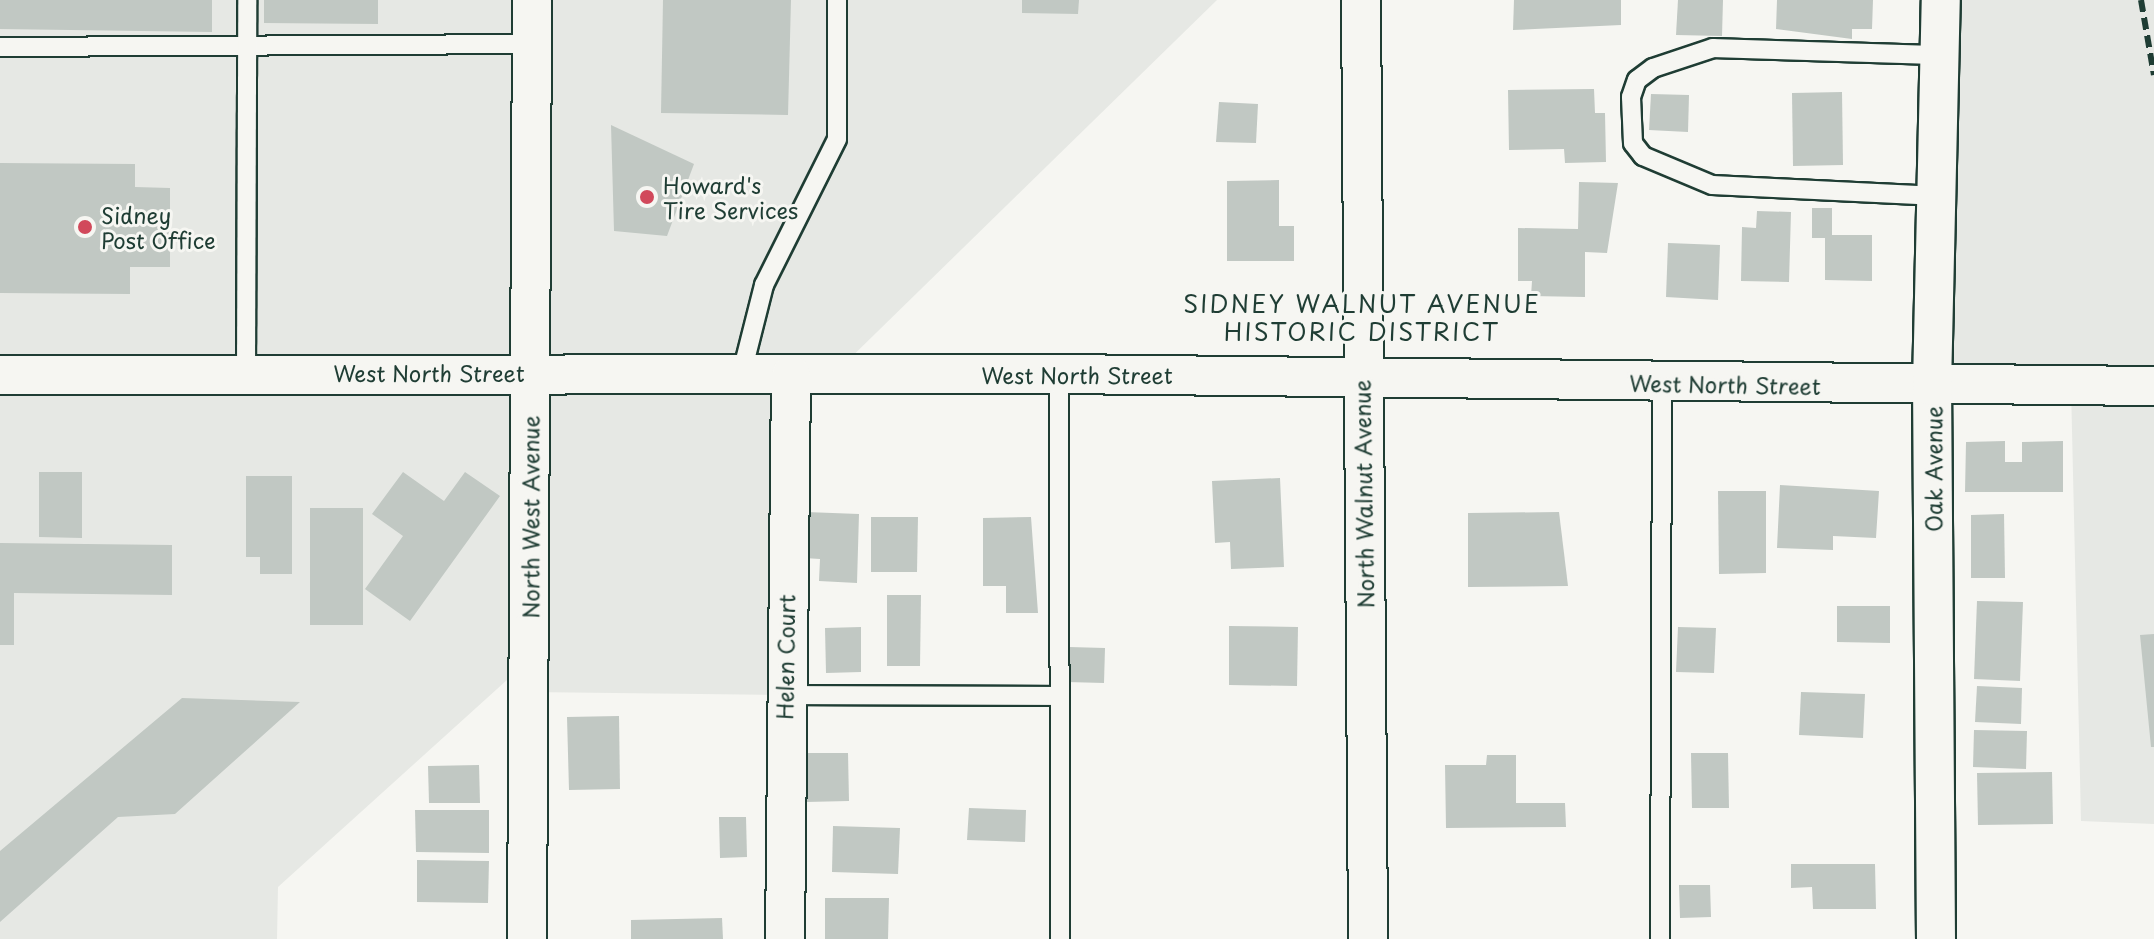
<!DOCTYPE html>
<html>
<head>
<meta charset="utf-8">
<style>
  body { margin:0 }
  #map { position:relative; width:2154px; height:939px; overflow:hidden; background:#f6f6f2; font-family:"Playpen Sans",sans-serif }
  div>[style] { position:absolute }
  .built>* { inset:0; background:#e6e8e4 }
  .building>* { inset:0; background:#c1c8c3 }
  .roads { filter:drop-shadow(2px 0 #1f3d34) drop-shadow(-2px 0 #1f3d34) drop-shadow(0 2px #1f3d34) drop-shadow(0 -2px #1f3d34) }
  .service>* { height:18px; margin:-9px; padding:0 9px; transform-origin:9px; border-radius:9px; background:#f6f6f2 }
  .minor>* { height:38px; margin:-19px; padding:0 19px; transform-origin:19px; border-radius:19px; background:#f6f6f2 }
  .rail>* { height:6px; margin-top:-3px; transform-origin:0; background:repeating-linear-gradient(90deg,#1f3d34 0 12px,transparent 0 18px) }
  .dots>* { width:22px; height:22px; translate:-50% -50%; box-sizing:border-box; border:4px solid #f6f6f2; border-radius:50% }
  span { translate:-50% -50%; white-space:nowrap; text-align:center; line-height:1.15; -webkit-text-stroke:6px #f6f6f2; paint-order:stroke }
  .poi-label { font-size:22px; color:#1f3d34 }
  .left { translate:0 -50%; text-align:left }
  .street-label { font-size:22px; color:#1f3d34 }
  .neighbourhood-label { font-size:24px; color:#1f3d34; letter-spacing:2px }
</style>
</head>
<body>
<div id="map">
  <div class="built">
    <i style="clip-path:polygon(0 0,1217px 0,834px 374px,791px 375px,784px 695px,529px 692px,528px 661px,278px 887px,277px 939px,0 939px)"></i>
    <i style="clip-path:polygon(1941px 0,2154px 0,2154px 824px,2081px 821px,2071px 387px,1932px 386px)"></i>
  </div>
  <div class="building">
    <i style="clip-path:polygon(0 0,212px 0,212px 32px,0 29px)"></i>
    <i style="clip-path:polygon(264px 0,378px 0,378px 24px,264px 23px)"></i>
    <i style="clip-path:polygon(663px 0,791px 0,788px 115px,661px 113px)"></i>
    <i style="clip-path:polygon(1022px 0,1079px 0,1078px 14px,1022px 13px)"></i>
    <i style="clip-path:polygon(1514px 0,1621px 0,1621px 25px,1513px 30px)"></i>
    <i style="clip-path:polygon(1678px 0,1723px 0,1722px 36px,1676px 35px)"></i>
    <i style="clip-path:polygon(1777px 0,1873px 0,1872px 29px,1852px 29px,1852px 39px,1776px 29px)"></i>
    <i style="clip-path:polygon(1594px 89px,1595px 113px,1605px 113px,1606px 162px,1565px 163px,1564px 149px,1509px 150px,1508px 90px)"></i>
    <i style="clip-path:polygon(1842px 92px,1843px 165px,1793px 166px,1792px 93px)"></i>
    <i style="clip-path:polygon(1651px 94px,1689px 95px,1688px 132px,1649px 130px)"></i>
    <i style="clip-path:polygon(1219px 102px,1258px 104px,1256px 143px,1216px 142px)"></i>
    <i style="clip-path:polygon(611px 125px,694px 164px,667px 236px,614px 231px)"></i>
    <i style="clip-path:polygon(0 163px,135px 164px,135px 187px,170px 188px,170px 267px,130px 267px,130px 294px,0 293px)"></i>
    <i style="clip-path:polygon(1279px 180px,1279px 226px,1294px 226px,1294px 261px,1227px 261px,1227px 181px)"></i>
    <i style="clip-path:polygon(1579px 182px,1618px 183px,1607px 253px,1585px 252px,1585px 297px,1531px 296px,1532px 281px,1518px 281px,1518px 228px,1578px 229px)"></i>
    <i style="clip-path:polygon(1812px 208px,1832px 208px,1832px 235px,1872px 235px,1872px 281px,1825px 280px,1825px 238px,1812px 238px)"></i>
    <i style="clip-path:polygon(1757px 211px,1791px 212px,1789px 282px,1741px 281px,1742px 227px,1756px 228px)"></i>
    <i style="clip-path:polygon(1668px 243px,1720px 245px,1718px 300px,1666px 297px)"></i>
    <i style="clip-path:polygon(2005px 441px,2005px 462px,2022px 462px,2022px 442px,2063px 441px,2063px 492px,1965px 492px,1966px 442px)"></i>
    <i style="clip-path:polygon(39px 472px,82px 472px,82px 538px,39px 537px)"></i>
    <i style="clip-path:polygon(403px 472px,444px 501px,465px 472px,500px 496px,410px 621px,365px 589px,403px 536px,372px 514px)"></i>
    <i style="clip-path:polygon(246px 476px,292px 476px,292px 574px,260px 574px,260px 557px,246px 557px)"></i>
    <i style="clip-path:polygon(1280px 478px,1284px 567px,1231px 569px,1230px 542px,1215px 543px,1212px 481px)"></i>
    <i style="clip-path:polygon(1780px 485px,1879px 491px,1876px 538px,1833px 536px,1833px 550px,1777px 548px)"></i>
    <i style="clip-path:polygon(1718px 491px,1766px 491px,1766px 573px,1719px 574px)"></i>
    <i style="clip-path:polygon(310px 508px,363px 508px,363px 625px,310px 625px)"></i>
    <i style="clip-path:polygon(806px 512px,859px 514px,857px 583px,819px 581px,820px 559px,804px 558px)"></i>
    <i style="clip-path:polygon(1559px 512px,1568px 586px,1468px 587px,1468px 513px)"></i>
    <i style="clip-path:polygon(2004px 514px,2005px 578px,1971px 578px,1971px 515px)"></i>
    <i style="clip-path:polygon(871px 517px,918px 517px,917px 572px,871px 572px)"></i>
    <i style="clip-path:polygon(1031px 517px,1038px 613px,1006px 613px,1006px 586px,983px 586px,983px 518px)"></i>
    <i style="clip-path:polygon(0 543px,172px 545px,172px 595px,14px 593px,14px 645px,0 645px)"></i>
    <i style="clip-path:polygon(887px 595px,921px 595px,920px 666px,887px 666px)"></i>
    <i style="clip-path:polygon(1977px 601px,2023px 602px,2020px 681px,1974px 679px)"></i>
    <i style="clip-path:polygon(1837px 606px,1890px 606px,1890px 643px,1837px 642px)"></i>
    <i style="clip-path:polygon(1229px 626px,1298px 627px,1297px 686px,1229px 685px)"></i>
    <i style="clip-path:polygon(861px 627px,861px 672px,826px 673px,825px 628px)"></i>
    <i style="clip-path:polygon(1678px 627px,1716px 628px,1714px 673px,1676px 672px)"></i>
    <i style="clip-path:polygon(2154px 634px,2154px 747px,2151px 747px,2140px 635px)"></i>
    <i style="clip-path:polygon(1069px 647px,1105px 648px,1104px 683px,1067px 682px)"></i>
    <i style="clip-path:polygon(1977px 686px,2022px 688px,2021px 724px,1975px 722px)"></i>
    <i style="clip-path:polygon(1801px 692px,1865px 694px,1863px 738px,1799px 735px)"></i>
    <i style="clip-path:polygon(182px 698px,300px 702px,175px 814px,118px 817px,0 922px,0 851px)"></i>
    <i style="clip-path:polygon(619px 716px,620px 789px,569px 790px,567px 717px)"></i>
    <i style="clip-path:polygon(1974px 730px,2027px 731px,2026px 769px,1973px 767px)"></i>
    <i style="clip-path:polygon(805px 753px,848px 753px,849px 801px,806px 802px)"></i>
    <i style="clip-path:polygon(1691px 753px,1728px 753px,1729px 808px,1692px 808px)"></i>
    <i style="clip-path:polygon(1487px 755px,1516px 755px,1516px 803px,1565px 803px,1566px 827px,1446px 828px,1445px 765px,1486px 765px)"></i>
    <i style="clip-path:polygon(479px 765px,480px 803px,429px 803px,428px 766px)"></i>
    <i style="clip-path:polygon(2052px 772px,2053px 824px,1978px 825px,1977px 773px)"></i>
    <i style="clip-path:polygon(969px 808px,1026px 810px,1025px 842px,967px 840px)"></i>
    <i style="clip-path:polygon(415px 810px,489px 810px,489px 853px,416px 852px)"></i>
    <i style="clip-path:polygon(719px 817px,746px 817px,747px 857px,720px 858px)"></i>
    <i style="clip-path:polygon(833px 826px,900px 828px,898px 874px,832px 872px)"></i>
    <i style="clip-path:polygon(417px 860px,489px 861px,488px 903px,417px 902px)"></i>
    <i style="clip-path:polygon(1791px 864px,1875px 864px,1876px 909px,1813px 909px,1812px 887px,1791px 888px)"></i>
    <i style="clip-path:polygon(1679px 885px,1710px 885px,1711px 917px,1680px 918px)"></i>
    <i style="clip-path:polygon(825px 898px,889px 898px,888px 939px,825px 939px)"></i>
    <i style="clip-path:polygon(722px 918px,723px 939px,631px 939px,631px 920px)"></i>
  </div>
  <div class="roads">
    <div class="service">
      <i style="left:0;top:47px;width:532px;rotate:-0.32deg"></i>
      <i style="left:1938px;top:196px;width:226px;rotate:-177.2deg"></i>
      <i style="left:1712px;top:185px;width:75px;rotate:-157.2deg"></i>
      <i style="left:1643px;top:156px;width:16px;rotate:-128deg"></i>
      <i style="left:1633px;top:143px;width:46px;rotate:-92.5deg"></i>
      <i style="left:1631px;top:97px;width:18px;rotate:-71deg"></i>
      <i style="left:1637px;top:80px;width:20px;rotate:-37deg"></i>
      <i style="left:1653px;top:68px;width:63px;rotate:-18.4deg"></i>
      <i style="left:1713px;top:48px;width:228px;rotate:1.8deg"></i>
      <i style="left:246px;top:372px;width:372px;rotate:-89.8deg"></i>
      <i style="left:1059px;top:374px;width:565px;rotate:89.9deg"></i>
      <i style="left:741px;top:376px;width:94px;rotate:-75.8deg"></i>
      <i style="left:764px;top:285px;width:163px;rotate:-63.4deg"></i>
      <i style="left:837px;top:139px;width:139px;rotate:-90deg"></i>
      <i style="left:784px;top:695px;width:274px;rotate:0.2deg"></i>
      <i style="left:1660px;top:939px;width:556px;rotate:-89.79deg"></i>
    </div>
    <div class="minor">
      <i style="left:1361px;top:0;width:939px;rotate:89.57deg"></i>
      <i style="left:0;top:375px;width:1059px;rotate:-0.05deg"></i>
      <i style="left:1059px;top:374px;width:1095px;rotate:0.63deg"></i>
      <i style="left:527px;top:939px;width:939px;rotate:-89.69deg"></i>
      <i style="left:785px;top:939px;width:564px;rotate:-89.39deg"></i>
      <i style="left:1936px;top:939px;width:553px;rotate:-90.41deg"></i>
      <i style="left:1932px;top:386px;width:386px;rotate:-88.7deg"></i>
    </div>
  </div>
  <div class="rail">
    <i style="left:2141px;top:0;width:76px;rotate:80.2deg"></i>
  </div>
  <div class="dots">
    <i style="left:647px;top:197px;background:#d1495b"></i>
    <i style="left:85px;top:227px;background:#d1495b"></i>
  </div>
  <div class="poi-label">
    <span class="left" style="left:663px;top:197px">Howard's<br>Tire Services</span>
    <span class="left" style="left:101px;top:227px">Sidney<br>Post Office</span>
  </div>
  <div class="street-label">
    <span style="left:429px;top:373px">West North Street</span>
    <span style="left:1077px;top:375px">West North Street</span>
    <span style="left:1725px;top:384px;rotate:1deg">West North Street</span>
    <span style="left:1933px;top:469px;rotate:-90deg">Oak Avenue</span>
    <span style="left:1363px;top:494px;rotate:-91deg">North Walnut Avenue</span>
    <span style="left:530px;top:517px;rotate:-90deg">North West Avenue</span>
    <span style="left:785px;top:657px;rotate:-89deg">Helen Court</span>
  </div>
  <div class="neighbourhood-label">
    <span style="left:1362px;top:318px">SIDNEY WALNUT AVENUE<br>HISTORIC DISTRICT</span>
  </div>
</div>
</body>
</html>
